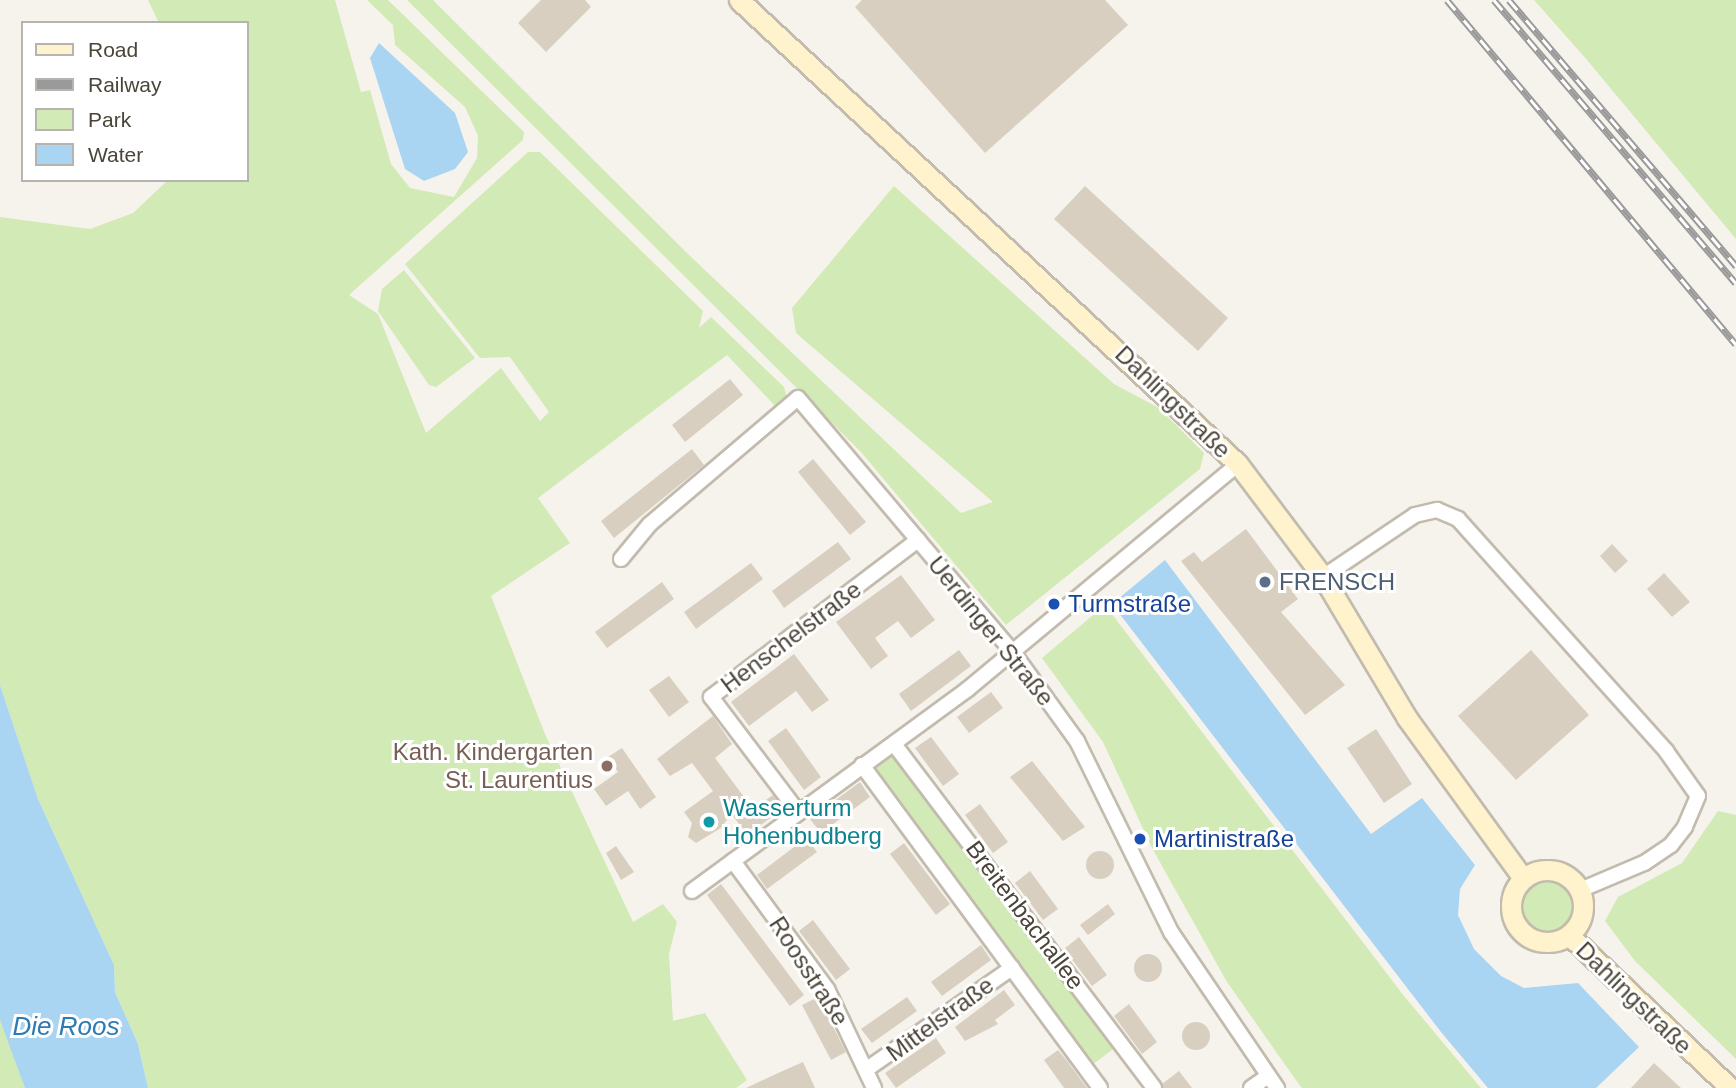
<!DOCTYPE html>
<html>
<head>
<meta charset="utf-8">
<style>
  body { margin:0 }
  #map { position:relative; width:1736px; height:1088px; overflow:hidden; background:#f6f3ec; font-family:Helvetica,sans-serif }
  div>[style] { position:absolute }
  .green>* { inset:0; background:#d2eab5 }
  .round { border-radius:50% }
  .water>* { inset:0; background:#a9d4f2 }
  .building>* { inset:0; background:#d8cfc1 }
  .roads { filter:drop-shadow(2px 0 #c2bbae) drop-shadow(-2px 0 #c2bbae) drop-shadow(0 2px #c2bbae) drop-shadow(0 -2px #c2bbae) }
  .street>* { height:14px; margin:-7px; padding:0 7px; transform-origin:7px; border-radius:7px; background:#fff }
  .secondary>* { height:19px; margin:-9.5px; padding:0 9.5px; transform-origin:9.5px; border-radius:9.5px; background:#fff3cd }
  .secondary>.ring { margin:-9.5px; padding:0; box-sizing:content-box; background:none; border:19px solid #fff3cd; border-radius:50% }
  .rail>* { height:7px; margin-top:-3.5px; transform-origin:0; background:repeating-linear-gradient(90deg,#fff 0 13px,#9a9a9a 0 26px); box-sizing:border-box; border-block:2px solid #9a9a9a }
  .dots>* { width:19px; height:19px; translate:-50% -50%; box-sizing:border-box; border:4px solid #fff; border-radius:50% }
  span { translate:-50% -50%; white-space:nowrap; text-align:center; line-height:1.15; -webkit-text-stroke:6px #fff; paint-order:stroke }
  .street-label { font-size:24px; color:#4b4439 }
  .service-label { font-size:24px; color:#4e5e75 }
  .left { translate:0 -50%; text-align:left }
  .transit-label { font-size:24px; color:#164399 }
  .education-label { font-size:24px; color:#785e54 }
  .right { translate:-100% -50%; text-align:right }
  .culture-label { font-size:24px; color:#0d838f }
  .water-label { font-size:26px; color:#2e7ab2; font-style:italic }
  .legend { position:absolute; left:21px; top:21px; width:228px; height:161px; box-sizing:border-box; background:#fff; border:2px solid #b7b4b0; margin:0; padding:9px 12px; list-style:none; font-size:21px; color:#4b4439 }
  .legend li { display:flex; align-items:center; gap:14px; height:35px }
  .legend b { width:35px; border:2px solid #b7b4b0 }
</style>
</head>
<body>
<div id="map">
  <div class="green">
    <i style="clip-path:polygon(148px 0,335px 0,361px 92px,370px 90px,391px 164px,410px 188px,454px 197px,477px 158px,478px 136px,465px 107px,395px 45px,393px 25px,367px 0,388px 0,524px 132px,523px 140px,349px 295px,378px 314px,426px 433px,501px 368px,540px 421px,549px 412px,510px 357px,480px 358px,405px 264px,528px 152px,540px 152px,703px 311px,699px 328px,711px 317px,784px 387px,787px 398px,777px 408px,727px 355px,538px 498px,570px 543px,491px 596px,545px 734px,633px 922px,663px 904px,677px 922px,669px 954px,673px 1021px,705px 1013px,747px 1080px,736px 1088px,148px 1088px,138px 1044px,115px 992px,114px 965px,38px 799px,0 685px,0 217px,90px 229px,133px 213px,168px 180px,247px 180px,247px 23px,159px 23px)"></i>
    <i style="clip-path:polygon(407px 0,433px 0,688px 254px,961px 513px,993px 502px,796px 333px,792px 308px,894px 186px,1114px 384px,1159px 408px,1204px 453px,1200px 469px,1006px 625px,861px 452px)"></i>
    <i style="clip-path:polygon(1534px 0,1736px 0,1736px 239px,1587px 60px)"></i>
    <i style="clip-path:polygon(404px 270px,475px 358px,436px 387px,429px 385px,378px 311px,382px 289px)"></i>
    <i style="clip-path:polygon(1105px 605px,1404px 996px,1481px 1088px,1302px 1088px,1298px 1083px,1227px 982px,1152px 848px,1103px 742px,1042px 658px)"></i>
    <i style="clip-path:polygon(896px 751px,1116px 1047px,1092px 1065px,873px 768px)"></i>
    <i style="clip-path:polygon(1718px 811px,1736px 815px,1736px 1059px,1635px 961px,1605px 921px,1618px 897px,1682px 863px)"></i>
    <i class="round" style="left:1518px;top:878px;width:56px;height:56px"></i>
    <i style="clip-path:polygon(0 1020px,11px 1047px,25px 1088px,0 1088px)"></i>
  </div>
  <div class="water">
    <i style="clip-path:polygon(379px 43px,455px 113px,468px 152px,455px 169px,424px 181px,405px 169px,370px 58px)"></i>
    <i style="clip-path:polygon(1165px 560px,1371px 834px,1422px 798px,1475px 865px,1460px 889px,1458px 915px,1474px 949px,1501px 976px,1524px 988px,1578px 983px,1639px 1047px,1596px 1088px,1488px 1088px,1441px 1032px,1112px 604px)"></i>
    <i style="clip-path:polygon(0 685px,38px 799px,114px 965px,115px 992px,138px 1044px,148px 1088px,25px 1088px,0 1020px)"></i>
  </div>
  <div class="building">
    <i style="clip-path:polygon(541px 0,585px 0,591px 7px,546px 52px,518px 23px)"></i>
    <i style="clip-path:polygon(862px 0,1105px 0,1128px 25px,985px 153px,855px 7px)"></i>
    <i style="clip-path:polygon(1085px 186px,1228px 318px,1198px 351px,1054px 219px)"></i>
    <i style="clip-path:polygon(730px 379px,743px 395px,685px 442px,672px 425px)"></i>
    <i style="clip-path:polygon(692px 449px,704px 465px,614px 538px,601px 521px)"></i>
    <i style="clip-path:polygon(813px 459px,866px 522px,850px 535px,798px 472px)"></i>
    <i style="clip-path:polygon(1246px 529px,1298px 599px,1281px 612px,1345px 685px,1305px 715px,1181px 561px,1194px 552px,1202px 562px)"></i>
    <i style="clip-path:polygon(838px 542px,851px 559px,784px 608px,772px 591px)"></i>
    <i style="clip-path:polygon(1612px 544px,1628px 561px,1615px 573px,1600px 556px)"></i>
    <i style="clip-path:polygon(751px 563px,763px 579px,696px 629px,684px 612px)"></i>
    <i style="clip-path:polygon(1664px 573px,1690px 602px,1672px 617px,1647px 589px)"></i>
    <i style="clip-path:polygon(901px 575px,935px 620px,911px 638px,898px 621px,875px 638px,888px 656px,871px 669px,836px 622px)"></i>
    <i style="clip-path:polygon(662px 582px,674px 599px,607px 648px,595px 632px)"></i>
    <i style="clip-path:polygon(959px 650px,971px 666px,911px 711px,899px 694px)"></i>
    <i style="clip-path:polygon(1531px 650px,1589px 715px,1516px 780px,1458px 716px)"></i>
    <i style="clip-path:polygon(794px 654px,829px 700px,812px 712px,796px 691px,749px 726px,731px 702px)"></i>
    <i style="clip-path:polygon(669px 676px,689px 702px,669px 717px,649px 690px)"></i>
    <i style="clip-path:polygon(991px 692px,1003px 708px,969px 733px,957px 717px)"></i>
    <i style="clip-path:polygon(713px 716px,732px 744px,715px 758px,753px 809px,773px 795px,783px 808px,748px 835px,731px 814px,721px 828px,696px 843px,688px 837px,692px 823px,684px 812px,713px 791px,692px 763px,670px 776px,657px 759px)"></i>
    <i style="clip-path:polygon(786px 728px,821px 777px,804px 790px,768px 741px)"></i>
    <i style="clip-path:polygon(1376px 729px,1412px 784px,1384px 803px,1347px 748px)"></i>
    <i style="clip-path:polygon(931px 737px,959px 774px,943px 786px,915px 748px)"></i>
    <i style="clip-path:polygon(622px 748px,656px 797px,640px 809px,628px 791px,606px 806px,594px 789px,618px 772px,608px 757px)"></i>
    <i style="clip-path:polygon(1032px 761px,1085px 827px,1063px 841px,1010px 777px)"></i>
    <i style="clip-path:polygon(860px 782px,870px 797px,821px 833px,810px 819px)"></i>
    <i style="clip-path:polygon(980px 804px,1008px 842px,993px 853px,965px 815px)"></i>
    <i style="clip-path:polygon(806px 838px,817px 852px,767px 889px,757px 875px)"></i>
    <i style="clip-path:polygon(904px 843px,950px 904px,936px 915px,890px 854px)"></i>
    <i style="clip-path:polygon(616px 846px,634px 872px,621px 880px,606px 853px)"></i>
    <i class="round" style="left:1086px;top:851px;width:28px;height:28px"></i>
    <i style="clip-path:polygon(1030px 871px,1058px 909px,1043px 920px,1015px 883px)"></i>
    <i style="clip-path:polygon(721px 884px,804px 995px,790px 1006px,707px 895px)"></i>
    <i style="clip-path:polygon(1108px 904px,1115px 914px,1088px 935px,1080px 925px)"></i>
    <i style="clip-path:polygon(813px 920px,850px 969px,836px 980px,799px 931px)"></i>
    <i style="clip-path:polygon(1079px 937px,1107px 975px,1092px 986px,1064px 949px)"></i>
    <i style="clip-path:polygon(981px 945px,991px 960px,942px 996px,931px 982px)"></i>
    <i class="round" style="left:1134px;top:954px;width:28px;height:28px"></i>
    <i style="clip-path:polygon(1004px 990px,1015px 1005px,995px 1020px,998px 1024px,965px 1041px,955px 1027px)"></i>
    <i style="clip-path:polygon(818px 997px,846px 1052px,831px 1060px,802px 1005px)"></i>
    <i style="clip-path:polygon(907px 997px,917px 1011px,872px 1043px,861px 1029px)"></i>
    <i style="clip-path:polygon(1129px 1004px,1157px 1042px,1142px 1054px,1114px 1016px)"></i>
    <i class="round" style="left:1182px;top:1022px;width:28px;height:28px"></i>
    <i style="clip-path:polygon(936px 1038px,946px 1053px,896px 1088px,885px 1073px)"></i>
    <i style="clip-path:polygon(1058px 1050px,1068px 1062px,1087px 1088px,1064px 1088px,1044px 1060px)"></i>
    <i style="clip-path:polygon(803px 1062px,815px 1088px,746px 1088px,776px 1074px)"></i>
    <i style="clip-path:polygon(1654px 1063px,1681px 1088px,1631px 1088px)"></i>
    <i style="clip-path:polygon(1179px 1071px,1192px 1088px,1163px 1088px,1162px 1084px)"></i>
  </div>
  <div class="roads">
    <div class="street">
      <i style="left:621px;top:559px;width:45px;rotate:-50.4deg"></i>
      <i style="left:650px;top:524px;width:194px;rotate:-40.4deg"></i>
      <i style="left:798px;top:398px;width:331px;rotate:49.8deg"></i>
      <i style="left:1012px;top:651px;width:111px;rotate:54.2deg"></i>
      <i style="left:1077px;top:741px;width:213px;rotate:63.8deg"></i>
      <i style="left:1171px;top:932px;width:189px;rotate:55.8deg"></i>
      <i style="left:1323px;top:577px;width:111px;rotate:-34deg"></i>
      <i style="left:1415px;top:515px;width:23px;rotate:-13deg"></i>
      <i style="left:1437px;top:510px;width:23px;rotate:23deg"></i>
      <i style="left:1458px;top:519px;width:312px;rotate:48.1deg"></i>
      <i style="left:1666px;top:751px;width:55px;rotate:54.6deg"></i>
      <i style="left:1698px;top:796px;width:34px;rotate:113deg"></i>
      <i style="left:1685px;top:827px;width:23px;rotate:128deg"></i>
      <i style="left:1671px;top:845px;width:32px;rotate:146deg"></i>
      <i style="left:1644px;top:863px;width:69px;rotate:157.1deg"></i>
      <i style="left:894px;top:744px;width:431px;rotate:52.9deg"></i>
      <i style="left:862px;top:765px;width:401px;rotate:53.6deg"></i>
      <i style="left:798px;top:812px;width:144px;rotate:-127.1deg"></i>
      <i style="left:711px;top:697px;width:260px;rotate:-37.2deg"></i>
      <i style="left:733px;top:861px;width:159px;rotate:53.7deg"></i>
      <i style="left:827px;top:989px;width:110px;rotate:64.6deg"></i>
      <i style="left:692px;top:891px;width:342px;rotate:-36.2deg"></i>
      <i style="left:968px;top:689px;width:351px;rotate:-39.8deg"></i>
      <i style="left:867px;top:1069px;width:177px;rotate:-34.9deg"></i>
      <i style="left:1251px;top:1088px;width:21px;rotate:-35deg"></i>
    </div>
    <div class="secondary">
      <i style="left:739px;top:0;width:681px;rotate:42.92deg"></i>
      <i style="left:1238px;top:464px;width:141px;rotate:53deg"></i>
      <i style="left:1323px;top:577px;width:164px;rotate:59.2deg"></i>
      <i style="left:1407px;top:718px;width:196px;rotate:54.1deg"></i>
      <i class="ring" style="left:1511px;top:870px;width:53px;height:53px"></i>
      <i style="left:1569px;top:935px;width:222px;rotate:43.5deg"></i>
    </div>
  </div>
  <div class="rail">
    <i style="left:1447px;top:0;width:449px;rotate:50deg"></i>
    <i style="left:1494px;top:0;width:372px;rotate:49.5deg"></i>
    <i style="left:1509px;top:0;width:350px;rotate:49.5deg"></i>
  </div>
  <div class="dots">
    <i style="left:1265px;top:582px;background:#5c6f8a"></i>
    <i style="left:1054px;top:604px;background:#1a4fb4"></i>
    <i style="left:607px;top:766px;background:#8d6e63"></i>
    <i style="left:709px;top:822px;background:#0f9aa8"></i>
    <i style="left:1140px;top:839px;background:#1a4fb4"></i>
  </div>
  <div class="street-label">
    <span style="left:1173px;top:402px;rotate:44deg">Dahlingstraße</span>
    <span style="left:991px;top:631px;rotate:51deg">Uerdinger Straße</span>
    <span style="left:791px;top:637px;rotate:-37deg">Henschelstraße</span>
    <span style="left:1025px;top:915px;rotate:53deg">Breitenbachallee</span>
    <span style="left:809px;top:971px;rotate:57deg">Roosstraße</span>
    <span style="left:1634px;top:998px;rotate:44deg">Dahlingstraße</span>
    <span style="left:940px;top:1019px;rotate:-36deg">Mittelstraße</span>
  </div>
  <div class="service-label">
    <span class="left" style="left:1279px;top:582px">FRENSCH</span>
  </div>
  <div class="transit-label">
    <span class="left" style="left:1068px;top:604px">Turmstraße</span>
    <span class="left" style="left:1154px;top:839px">Martinistraße</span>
  </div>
  <div class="education-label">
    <span class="right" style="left:593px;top:766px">Kath. Kindergarten<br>St. Laurentius</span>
  </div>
  <div class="culture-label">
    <span class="left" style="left:723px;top:822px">Wasserturm<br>Hohenbudberg</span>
  </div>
  <div class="water-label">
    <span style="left:66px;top:1027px">Die Roos</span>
  </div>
  <ul class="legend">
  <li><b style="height:9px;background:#fff3cd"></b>Road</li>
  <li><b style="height:9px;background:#9a9a9a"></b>Railway</li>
  <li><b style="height:19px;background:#d2eab5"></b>Park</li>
  <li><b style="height:19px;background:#a9d4f2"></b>Water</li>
  </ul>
</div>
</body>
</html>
